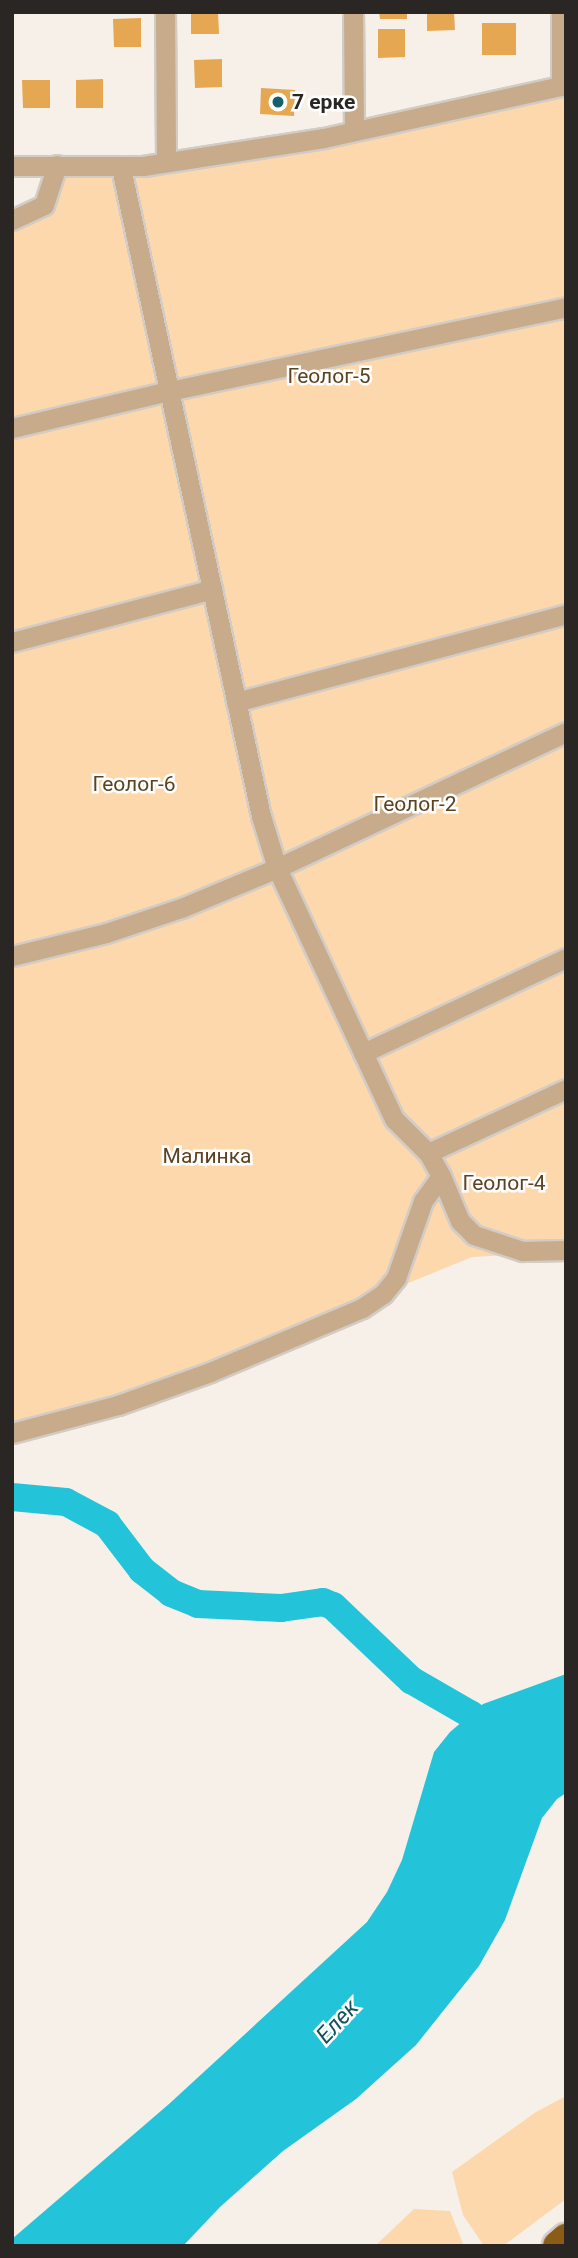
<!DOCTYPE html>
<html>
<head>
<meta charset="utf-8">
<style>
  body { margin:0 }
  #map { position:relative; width:578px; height:2258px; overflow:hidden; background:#f7f0e8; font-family:Roboto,sans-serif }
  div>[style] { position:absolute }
  .green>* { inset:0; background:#fcd8ac }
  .water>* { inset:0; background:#23c4da }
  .river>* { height:28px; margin:-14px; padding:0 14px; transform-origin:14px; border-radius:14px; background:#23c4da }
  .building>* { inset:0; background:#e5a752 }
  .roads { filter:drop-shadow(2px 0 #d2ccc5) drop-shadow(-2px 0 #d2ccc5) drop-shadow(0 2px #d2ccc5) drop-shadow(0 -2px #d2ccc5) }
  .minor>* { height:19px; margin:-9.5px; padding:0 9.5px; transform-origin:9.5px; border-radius:9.5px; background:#c7ab8a }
  .highway>* { height:30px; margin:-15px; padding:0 15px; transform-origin:15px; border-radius:15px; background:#8a5c18 }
  .dots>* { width:19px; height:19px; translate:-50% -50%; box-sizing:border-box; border:4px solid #fff; border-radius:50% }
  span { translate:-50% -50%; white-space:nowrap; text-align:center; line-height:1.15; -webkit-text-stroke:5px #fff; paint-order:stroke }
  .poi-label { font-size:21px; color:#292623; font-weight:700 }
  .left { translate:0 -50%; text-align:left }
  .park-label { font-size:21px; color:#5d4220 }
  .water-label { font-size:23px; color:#15525c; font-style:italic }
  .frame { position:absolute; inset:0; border:14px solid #292623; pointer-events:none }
</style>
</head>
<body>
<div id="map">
  <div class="green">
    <i style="clip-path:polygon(566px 84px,566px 1252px,472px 1257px,264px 1342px,155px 1406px,12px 1439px,12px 227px,61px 176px,94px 173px)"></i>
    <i style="clip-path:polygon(566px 2096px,566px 2199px,503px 2246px,484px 2246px,463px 2215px,452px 2172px,536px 2112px)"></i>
    <i style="clip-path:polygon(414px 2209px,450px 2211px,464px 2246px,375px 2246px)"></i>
  </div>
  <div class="water">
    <i style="clip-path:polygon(566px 1674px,566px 1793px,557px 1799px,542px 1818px,505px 1920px,479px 1966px,416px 2045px,356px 2099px,283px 2151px,220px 2207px,183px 2246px,12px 2246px,12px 2239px,169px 2104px,367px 1922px,387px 1892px,402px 1860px,434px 1752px,450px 1732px,483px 1704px)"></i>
  </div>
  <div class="river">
    <i style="left:12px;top:1497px;width:54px;rotate:5.3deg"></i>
    <i style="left:66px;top:1502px;width:47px;rotate:28.2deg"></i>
    <i style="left:107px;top:1524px;width:58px;rotate:52.7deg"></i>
    <i style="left:142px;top:1570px;width:37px;rotate:38deg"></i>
    <i style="left:171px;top:1593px;width:29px;rotate:22deg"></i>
    <i style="left:198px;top:1604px;width:83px;rotate:2.8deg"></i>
    <i style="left:281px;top:1608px;width:42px;rotate:-8.1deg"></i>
    <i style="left:323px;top:1602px;width:11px;rotate:22deg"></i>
    <i style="left:333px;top:1606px;width:108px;rotate:43.5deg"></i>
    <i style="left:411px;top:1680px;width:68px;rotate:30deg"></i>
    <i style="left:470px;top:1714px;width:38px;rotate:35deg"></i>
  </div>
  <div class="building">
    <i style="clip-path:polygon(191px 12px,218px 12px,219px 34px,191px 34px)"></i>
    <i style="clip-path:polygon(379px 12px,407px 12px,407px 19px,380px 19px)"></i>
    <i style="clip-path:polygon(427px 12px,454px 12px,455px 30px,427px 31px)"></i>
    <i style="clip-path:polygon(141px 18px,141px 47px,114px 47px,113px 19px)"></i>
    <i style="clip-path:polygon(482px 23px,516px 23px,516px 55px,482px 55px)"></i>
    <i style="clip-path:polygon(378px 29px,405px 29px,405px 57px,378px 58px)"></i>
    <i style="clip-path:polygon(222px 59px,222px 87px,195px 88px,194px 60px)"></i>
    <i style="clip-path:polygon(103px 79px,103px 108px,76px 108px,76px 80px)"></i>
    <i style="clip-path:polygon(22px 80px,50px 80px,50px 108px,23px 108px)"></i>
    <i style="clip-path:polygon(261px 88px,295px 90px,294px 116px,260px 114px)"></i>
  </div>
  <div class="roads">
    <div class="minor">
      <i style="left:165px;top:12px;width:150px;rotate:89.6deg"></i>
      <i style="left:353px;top:12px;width:118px;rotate:89.5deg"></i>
      <i style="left:561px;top:86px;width:74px;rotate:-90deg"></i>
      <i style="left:12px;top:166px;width:131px"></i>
      <i style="left:143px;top:166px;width:183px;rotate:-8.8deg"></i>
      <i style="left:324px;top:138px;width:248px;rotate:-12.4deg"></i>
      <i style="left:12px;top:220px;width:35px;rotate:-25deg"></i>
      <i style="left:44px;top:205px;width:42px;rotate:-72deg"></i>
      <i style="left:12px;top:428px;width:161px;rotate:-13.3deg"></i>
      <i style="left:169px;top:391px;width:406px;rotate:-11.9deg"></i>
      <i style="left:12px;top:642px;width:207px;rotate:-14.8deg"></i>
      <i style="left:236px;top:702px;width:342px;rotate:-14.9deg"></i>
      <i style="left:12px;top:956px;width:97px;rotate:-13.7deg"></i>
      <i style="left:106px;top:933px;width:79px;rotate:-18.4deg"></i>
      <i style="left:181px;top:908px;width:104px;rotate:-22.6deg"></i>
      <i style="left:277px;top:868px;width:319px;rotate:-25.2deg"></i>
      <i style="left:363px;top:1053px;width:224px;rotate:-25.1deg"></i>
      <i style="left:428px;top:1153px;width:152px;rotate:-24.9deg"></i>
      <i style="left:441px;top:1176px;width:49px;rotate:67.1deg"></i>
      <i style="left:460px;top:1221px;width:20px;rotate:45deg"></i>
      <i style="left:474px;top:1235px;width:51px;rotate:18.4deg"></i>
      <i style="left:522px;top:1251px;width:44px;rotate:-1.3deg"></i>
      <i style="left:12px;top:1433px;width:110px;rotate:-14.8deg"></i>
      <i style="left:118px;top:1405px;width:98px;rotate:-19.7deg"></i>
      <i style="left:210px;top:1372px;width:165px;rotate:-22.8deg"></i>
      <i style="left:362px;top:1308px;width:25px;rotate:-34deg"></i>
      <i style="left:383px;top:1294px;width:21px;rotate:-51deg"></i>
      <i style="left:396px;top:1278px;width:82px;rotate:-70.7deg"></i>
      <i style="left:423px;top:1201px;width:31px;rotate:-54deg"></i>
      <i style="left:441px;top:1176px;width:26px;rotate:-119deg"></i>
      <i style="left:428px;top:1153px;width:48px;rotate:-135deg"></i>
      <i style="left:394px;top:1119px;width:277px;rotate:-115deg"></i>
      <i style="left:277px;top:868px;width:54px;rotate:-107.1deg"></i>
      <i style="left:261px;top:816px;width:663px;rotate:-102.19deg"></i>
    </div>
    <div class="highway">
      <i style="left:558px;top:2246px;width:11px;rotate:-41deg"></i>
    </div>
  </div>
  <div class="dots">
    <i style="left:278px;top:102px;background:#14616c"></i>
  </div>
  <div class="poi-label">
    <span class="left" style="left:292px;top:102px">7 ерке</span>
  </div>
  <div class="park-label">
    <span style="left:329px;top:376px">Геолог-5</span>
    <span style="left:134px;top:784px">Геолог-6</span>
    <span style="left:415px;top:804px">Геолог-2</span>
    <span style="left:207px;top:1156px">Малинка</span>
    <span style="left:504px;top:1183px">Геолог-4</span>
  </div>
  <div class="water-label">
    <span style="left:338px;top:2022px;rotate:-47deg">Елек</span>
  </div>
  <div class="frame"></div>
</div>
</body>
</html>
